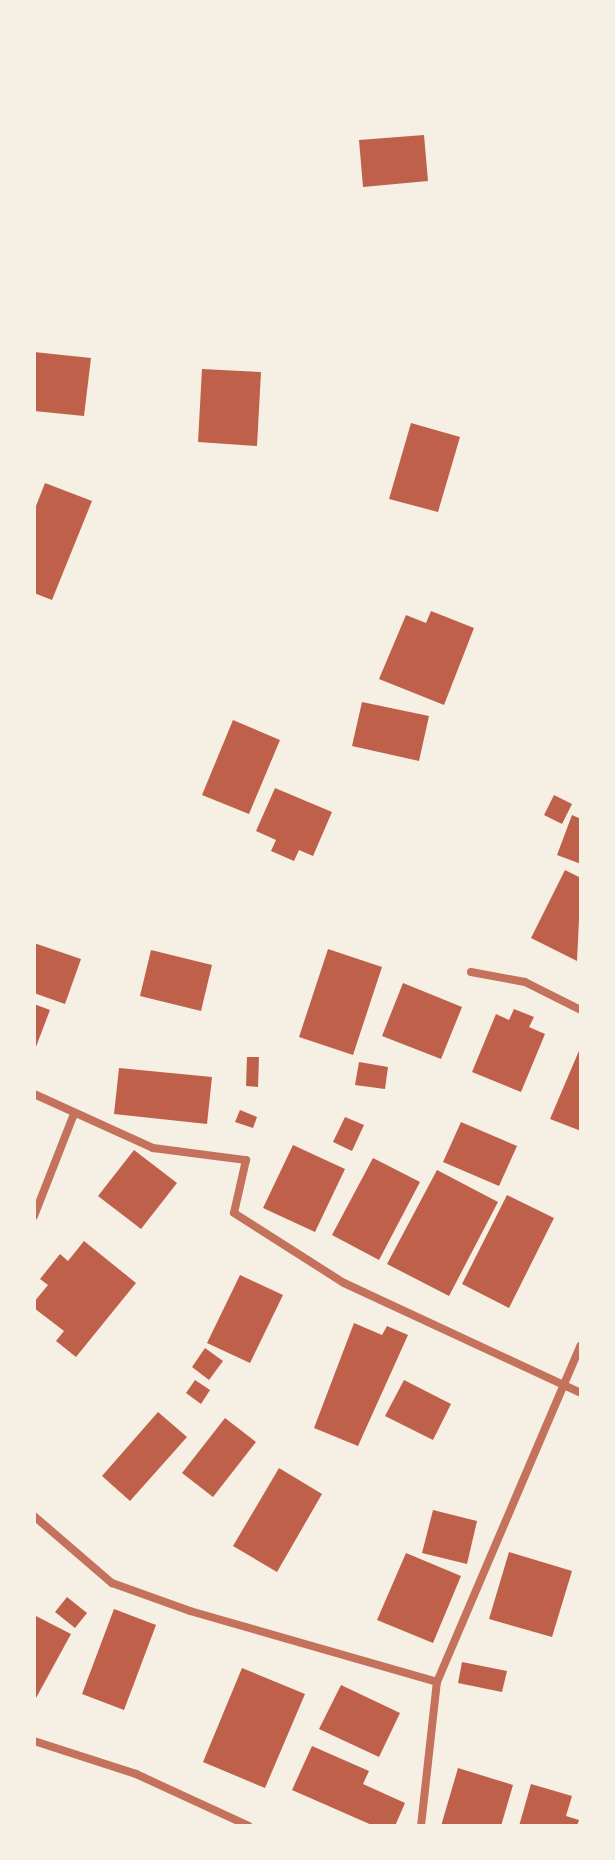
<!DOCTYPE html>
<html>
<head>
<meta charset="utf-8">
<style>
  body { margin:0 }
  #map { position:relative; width:615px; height:1860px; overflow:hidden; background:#f6efe4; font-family:"Exo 2",sans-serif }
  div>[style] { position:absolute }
  .building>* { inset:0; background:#bf614a }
  .minor>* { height:8px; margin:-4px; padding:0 4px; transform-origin:4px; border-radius:4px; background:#c5725c }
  span { translate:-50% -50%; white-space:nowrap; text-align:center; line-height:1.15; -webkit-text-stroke:6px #f6efe4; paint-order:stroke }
  .frame { position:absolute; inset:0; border:36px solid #f6efe4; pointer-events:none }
</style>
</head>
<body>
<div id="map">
  <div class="building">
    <i style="clip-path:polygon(424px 135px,428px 181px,363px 187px,359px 140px)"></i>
    <i style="clip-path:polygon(34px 352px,91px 358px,84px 416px,34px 411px)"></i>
    <i style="clip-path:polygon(202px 369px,261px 372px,257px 446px,198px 442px)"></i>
    <i style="clip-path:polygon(411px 423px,460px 437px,438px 512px,389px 499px)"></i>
    <i style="clip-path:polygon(45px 483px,92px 501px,52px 600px,34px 593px,34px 511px)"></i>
    <i style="clip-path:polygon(431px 611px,474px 628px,444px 705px,379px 679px,406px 615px,426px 623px)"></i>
    <i style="clip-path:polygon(362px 702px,429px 716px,419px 761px,352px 746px)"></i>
    <i style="clip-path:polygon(233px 720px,280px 740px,249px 814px,202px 795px)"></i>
    <i style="clip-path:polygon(275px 788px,332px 812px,313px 856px,299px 850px,294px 861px,271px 851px,276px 840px,256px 831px)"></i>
    <i style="clip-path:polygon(554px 795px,572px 804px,562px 824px,544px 815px)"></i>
    <i style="clip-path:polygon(572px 815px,581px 819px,581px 864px,557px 855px)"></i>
    <i style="clip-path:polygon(565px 870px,581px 878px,577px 961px,531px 938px)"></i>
    <i style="clip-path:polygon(34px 943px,81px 959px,65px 1004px,34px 993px)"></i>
    <i style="clip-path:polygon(328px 949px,382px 967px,353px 1055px,299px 1037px)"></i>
    <i style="clip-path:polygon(151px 950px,212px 965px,201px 1011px,140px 996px)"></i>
    <i style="clip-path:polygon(403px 983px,462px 1007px,441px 1059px,382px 1036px)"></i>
    <i style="clip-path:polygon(34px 1004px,50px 1010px,34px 1052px)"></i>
    <i style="clip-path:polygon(514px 1009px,534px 1017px,529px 1027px,545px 1034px,521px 1092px,472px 1072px,496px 1014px,509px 1020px)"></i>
    <i style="clip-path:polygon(581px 1046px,581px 1131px,550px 1119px)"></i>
    <i style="clip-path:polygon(247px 1057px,259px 1057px,258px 1087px,246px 1086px)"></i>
    <i style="clip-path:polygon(359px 1062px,388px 1067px,385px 1089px,355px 1085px)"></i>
    <i style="clip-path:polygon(119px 1068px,212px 1077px,207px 1124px,114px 1114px)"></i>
    <i style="clip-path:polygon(240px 1110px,257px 1117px,253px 1128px,235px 1122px)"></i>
    <i style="clip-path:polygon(345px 1117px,364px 1125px,352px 1151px,333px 1142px)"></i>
    <i style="clip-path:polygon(461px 1122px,517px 1146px,499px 1186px,443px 1162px)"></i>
    <i style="clip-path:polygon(293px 1145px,345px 1169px,315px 1232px,263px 1208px)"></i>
    <i style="clip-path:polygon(134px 1150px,177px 1183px,141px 1229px,98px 1196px)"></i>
    <i style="clip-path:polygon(373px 1158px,420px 1182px,379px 1260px,332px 1235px)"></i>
    <i style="clip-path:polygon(437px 1170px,498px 1202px,449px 1296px,387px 1264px)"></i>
    <i style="clip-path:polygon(507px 1195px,554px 1218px,509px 1308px,462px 1284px)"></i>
    <i style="clip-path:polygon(84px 1241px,136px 1283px,76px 1357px,56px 1341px,64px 1331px,34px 1308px,34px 1302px,48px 1285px,40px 1279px,60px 1254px,68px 1261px)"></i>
    <i style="clip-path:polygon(240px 1275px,283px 1295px,250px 1363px,207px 1343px)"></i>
    <i style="clip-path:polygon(354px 1323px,382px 1335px,387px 1326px,408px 1335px,358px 1446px,314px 1428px)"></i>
    <i style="clip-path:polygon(205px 1348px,223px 1361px,209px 1380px,192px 1367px)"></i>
    <i style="clip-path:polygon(195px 1380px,210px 1390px,201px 1404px,186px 1393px)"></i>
    <i style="clip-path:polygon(404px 1380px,451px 1404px,433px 1440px,385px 1416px)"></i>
    <i style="clip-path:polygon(158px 1412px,187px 1437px,130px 1501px,102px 1476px)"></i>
    <i style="clip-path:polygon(225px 1418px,256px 1442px,213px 1497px,182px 1473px)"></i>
    <i style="clip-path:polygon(279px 1468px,322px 1494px,277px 1572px,233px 1546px)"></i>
    <i style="clip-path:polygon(433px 1510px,477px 1521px,467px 1564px,422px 1553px)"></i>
    <i style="clip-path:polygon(509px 1552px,572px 1571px,552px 1637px,489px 1619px)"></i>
    <i style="clip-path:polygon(406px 1553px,461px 1576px,433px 1643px,377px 1620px)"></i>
    <i style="clip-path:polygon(67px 1597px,87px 1613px,75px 1628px,55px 1612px)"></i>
    <i style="clip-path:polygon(114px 1609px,156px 1625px,124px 1710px,82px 1694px)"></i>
    <i style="clip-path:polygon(34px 1615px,71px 1634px,36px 1698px,34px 1697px)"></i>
    <i style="clip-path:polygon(462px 1662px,507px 1671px,502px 1692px,458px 1683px)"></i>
    <i style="clip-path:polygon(242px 1668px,305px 1694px,265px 1788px,203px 1762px)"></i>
    <i style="clip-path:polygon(341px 1685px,400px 1713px,379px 1757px,319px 1729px)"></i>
    <i style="clip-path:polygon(312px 1746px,369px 1771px,363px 1784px,405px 1803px,395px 1826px,374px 1826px,292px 1790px)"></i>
    <i style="clip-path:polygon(458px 1768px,513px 1785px,501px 1826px,441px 1826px)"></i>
    <i style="clip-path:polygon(531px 1784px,572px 1796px,566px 1816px,579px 1820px,577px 1826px,519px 1826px)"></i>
  </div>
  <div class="minor">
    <i style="left:471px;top:972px;width:55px;rotate:10.5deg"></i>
    <i style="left:525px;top:982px;width:63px;rotate:26.6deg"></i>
    <i style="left:34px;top:1094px;width:131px;rotate:24.4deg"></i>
    <i style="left:153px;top:1148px;width:94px;rotate:7.4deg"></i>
    <i style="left:246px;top:1160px;width:54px;rotate:102.8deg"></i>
    <i style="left:234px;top:1213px;width:130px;rotate:32.5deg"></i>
    <i style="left:344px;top:1283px;width:261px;rotate:24.9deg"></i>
    <i style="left:34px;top:1216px;width:110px;rotate:-68.6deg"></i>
    <i style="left:34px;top:1516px;width:103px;rotate:40.7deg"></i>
    <i style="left:112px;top:1583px;width:83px;rotate:19.7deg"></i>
    <i style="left:190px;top:1611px;width:257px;rotate:16deg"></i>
    <i style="left:34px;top:1741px;width:107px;rotate:17.9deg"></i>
    <i style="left:136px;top:1774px;width:124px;rotate:24.7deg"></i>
    <i style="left:421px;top:1826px;width:145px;rotate:-83.7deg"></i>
    <i style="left:437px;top:1682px;width:366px;rotate:-66.9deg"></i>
  </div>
  <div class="frame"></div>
</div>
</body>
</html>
